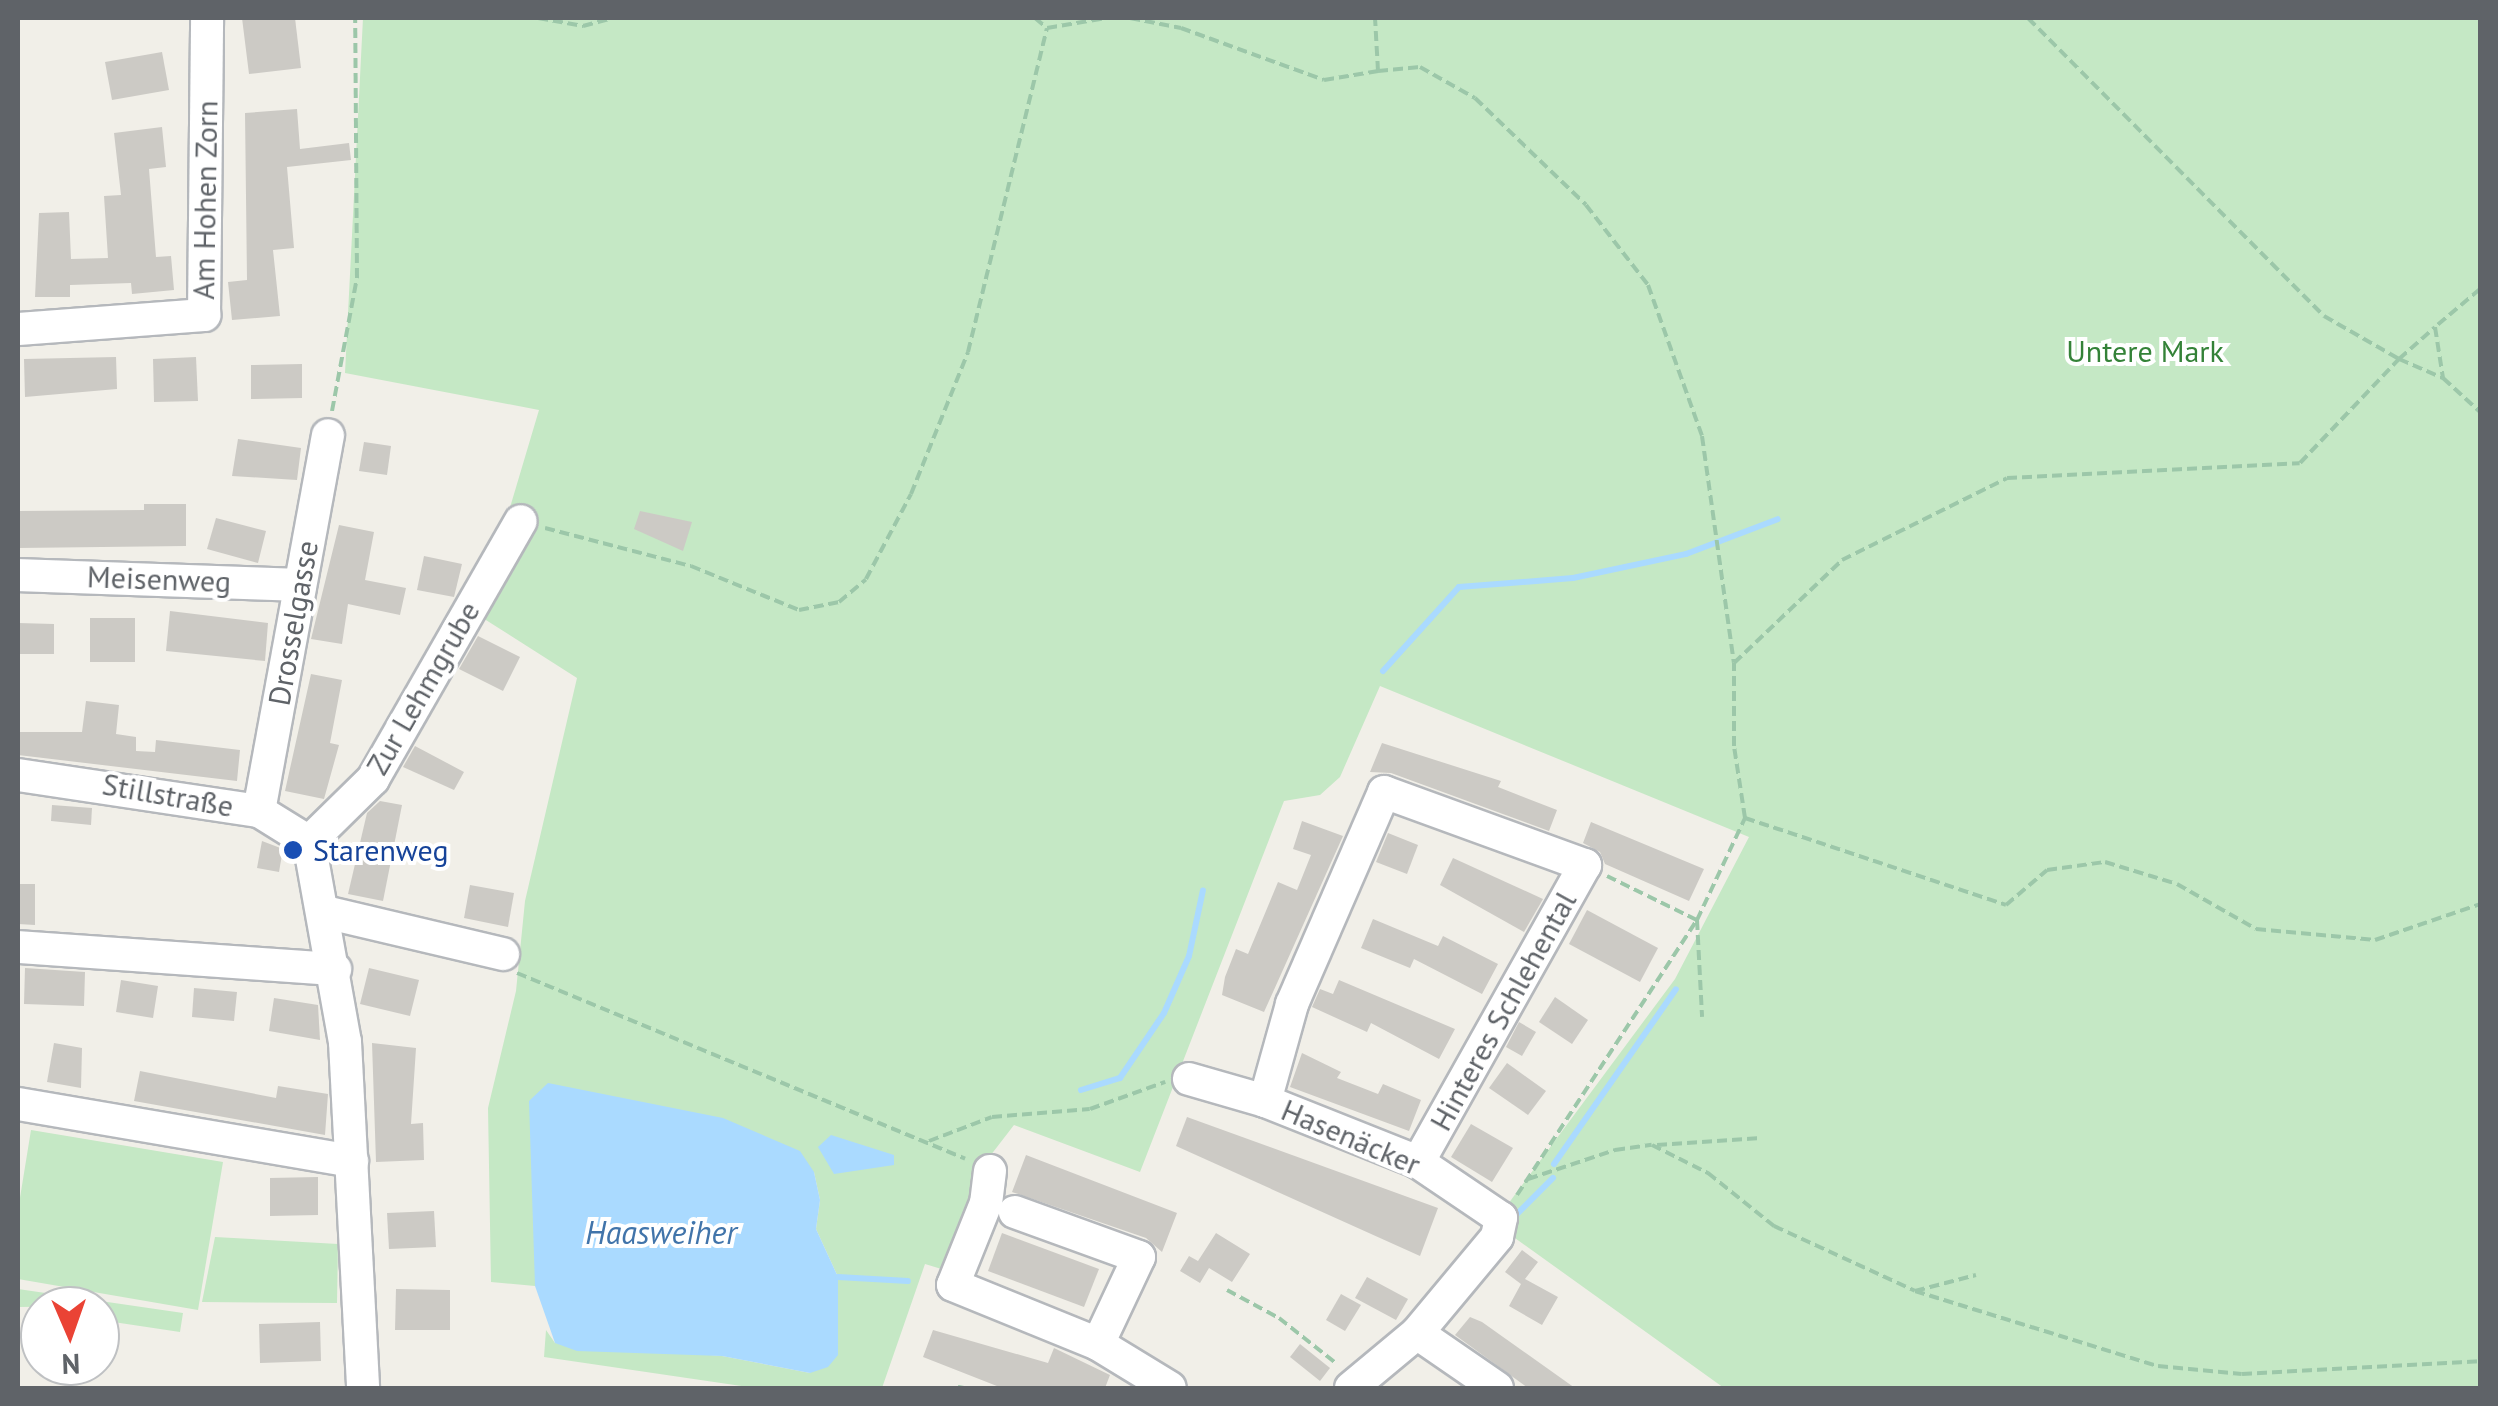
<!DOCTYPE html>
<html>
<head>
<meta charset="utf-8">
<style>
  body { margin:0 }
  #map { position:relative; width:2498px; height:1406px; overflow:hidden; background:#f1efe8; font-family:"PT Sans",sans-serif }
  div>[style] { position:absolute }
  .green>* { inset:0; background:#c5e8c5 }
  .water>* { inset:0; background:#aadaff }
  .stream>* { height:6px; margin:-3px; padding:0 3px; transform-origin:3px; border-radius:3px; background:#aadaff }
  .building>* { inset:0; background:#cccac5 }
  .path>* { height:4px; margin-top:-2px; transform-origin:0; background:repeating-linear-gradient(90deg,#9cc7a9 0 10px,transparent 0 15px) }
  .roads { filter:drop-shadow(2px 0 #b5b8bc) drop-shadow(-2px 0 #b5b8bc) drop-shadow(0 2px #b5b8bc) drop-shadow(0 -2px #b5b8bc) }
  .minor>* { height:32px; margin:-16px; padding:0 16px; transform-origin:16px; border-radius:16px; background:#fff }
  .dots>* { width:28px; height:28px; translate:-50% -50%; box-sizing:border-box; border:5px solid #fff; border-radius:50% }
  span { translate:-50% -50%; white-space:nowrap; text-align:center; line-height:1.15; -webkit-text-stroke:8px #fff; paint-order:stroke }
  .street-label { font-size:30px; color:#5f6368 }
  .park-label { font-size:30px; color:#348238 }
  .transit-label { font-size:30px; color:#164399 }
  .left { translate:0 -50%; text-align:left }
  .water-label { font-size:32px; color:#4174aa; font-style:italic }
  .frame { position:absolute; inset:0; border:20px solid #5f6368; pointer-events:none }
  .north { position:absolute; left:20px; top:1286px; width:100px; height:100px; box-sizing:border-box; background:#fff; border:2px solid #bfc1c3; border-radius:50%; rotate:178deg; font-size:28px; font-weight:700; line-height:40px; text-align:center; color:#5f6368 }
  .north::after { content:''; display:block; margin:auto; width:35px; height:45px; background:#ea4335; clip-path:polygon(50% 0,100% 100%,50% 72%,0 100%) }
</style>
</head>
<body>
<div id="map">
  <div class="green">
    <i style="clip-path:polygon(363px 18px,2480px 18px,2480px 1388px,1724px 1388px,1494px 1223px,1675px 979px,1749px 837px,1380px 686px,1340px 777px,1320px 795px,1284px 801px,1140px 1172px,1014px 1125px,987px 1160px,948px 1271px,925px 1264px,882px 1388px,755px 1388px,544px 1357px,546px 1330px,555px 1343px,722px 1356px,810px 1373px,838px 1277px,816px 1229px,820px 1200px,814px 1172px,536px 1276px,535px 1286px,491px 1282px,488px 1108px,516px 991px,525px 901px,577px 678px,478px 615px,539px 410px,345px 373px)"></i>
    <i style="clip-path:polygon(31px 1130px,223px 1162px,198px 1310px,18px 1279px,18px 1210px)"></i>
    <i style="clip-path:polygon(215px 1237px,338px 1244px,337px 1303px,202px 1302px)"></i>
    <i style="clip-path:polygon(18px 1289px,183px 1313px,180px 1332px,100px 1320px,100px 1306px,18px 1307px)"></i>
  </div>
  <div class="water">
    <i style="clip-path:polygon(548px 1083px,723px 1118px,800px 1151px,814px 1172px,820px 1200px,816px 1229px,838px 1277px,838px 1355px,828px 1367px,810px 1373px,722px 1356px,577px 1351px,555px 1343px,535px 1286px,529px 1101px)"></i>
    <i style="clip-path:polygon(831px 1135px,894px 1155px,894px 1165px,834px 1174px,818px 1147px)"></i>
  </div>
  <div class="stream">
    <i style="left:1383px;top:671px;width:113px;rotate:-47.9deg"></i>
    <i style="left:1459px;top:587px;width:114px;rotate:-4.5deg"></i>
    <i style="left:1573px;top:578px;width:116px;rotate:-12deg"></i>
    <i style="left:1686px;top:554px;width:98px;rotate:-20.8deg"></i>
    <i style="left:1081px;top:1090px;width:41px;rotate:-17.1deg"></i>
    <i style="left:1120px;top:1078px;width:78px;rotate:-55.9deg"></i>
    <i style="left:1164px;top:1013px;width:62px;rotate:-66.3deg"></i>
    <i style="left:1189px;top:956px;width:67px;rotate:-78deg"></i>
    <i style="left:1554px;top:1164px;width:213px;rotate:-55.1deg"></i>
    <i style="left:1512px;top:1219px;width:58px;rotate:-45deg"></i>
    <i style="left:838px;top:1277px;width:70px;rotate:3.3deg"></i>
  </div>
  <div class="building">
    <i style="clip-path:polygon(242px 18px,295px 18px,301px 68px,249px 74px)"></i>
    <i style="clip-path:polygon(162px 52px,169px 90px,112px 100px,105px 62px)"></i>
    <i style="clip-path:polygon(297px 109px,300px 149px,349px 143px,351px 160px,287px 167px,294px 248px,273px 250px,280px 316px,232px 320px,228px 282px,247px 280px,245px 113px)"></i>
    <i style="clip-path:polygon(162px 127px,166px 167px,149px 169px,156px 257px,171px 256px,174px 290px,132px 294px,131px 283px,70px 285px,70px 297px,35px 297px,39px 213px,69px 212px,71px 259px,108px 258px,104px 196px,121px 195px,114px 133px)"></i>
    <i style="clip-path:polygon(116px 357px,117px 389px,25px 397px,24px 359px)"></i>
    <i style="clip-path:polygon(196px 357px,198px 401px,154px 402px,153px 359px)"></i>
    <i style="clip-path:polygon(302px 364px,302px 398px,251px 399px,251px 365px)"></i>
    <i style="clip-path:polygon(238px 439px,301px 448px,297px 480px,232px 476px)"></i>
    <i style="clip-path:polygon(364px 442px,391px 446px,387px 475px,359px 471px)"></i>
    <i style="clip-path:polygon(144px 504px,186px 504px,186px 546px,18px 548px,18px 511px,144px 510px)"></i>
    <i style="clip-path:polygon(640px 511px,692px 522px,683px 551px,634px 529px)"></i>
    <i style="clip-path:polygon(216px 518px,266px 531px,258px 563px,207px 549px)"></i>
    <i style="clip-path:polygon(339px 525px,374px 532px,365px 580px,406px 588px,400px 615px,348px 604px,342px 644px,311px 639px)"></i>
    <i style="clip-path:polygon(424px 556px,462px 564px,454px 597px,417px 590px)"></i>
    <i style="clip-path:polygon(170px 611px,268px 623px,265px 661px,166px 651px)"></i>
    <i style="clip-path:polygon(90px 618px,135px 618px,135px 662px,90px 662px)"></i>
    <i style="clip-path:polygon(18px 623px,54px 624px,54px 654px,18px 654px)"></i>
    <i style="clip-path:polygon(478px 636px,520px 657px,503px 691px,459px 669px)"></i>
    <i style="clip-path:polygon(311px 674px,342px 680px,330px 743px,339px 745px,324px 799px,285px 791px)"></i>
    <i style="clip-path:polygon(86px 701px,119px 705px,116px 734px,136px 737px,136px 751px,155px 752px,156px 740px,240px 750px,237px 781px,18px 755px,18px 732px,82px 732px)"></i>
    <i style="clip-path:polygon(1382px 743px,1501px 781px,1498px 787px,1557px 810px,1549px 831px,1391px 773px,1370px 772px)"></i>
    <i style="clip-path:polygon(415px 746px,464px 772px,454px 790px,403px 767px)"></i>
    <i style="clip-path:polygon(380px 801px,402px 805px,383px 901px,348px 894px,367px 813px)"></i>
    <i style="clip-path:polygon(52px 805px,92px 808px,91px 825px,51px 821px)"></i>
    <i style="clip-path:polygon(1302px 821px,1343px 836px,1264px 1012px,1222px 995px,1225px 977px,1236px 949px,1248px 954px,1278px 882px,1297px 890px,1311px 855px,1293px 849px)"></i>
    <i style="clip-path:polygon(1591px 822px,1704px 869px,1689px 901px,1605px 864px,1600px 852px,1583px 843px)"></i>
    <i style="clip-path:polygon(1388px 833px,1418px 845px,1407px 874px,1376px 862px)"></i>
    <i style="clip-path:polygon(262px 841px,283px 849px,279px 872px,257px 868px)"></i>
    <i style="clip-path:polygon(1453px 858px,1543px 899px,1524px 932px,1440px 885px)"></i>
    <i style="clip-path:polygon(18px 884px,35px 884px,35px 925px,18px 924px)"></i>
    <i style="clip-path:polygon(470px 885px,514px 893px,508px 927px,464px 918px)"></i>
    <i style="clip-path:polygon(1587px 910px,1658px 948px,1640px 982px,1569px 944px)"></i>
    <i style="clip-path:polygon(1373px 919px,1438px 946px,1443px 936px,1498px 964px,1482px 994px,1414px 959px,1410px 968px,1361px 948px)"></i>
    <i style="clip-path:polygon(25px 968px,85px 972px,84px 1006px,24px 1004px)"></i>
    <i style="clip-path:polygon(369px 968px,419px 980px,410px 1016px,360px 1004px)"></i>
    <i style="clip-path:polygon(121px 980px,158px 986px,153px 1018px,116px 1012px)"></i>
    <i style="clip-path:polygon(1339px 980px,1455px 1029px,1439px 1059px,1371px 1023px,1367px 1032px,1312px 1007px,1320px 989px,1333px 994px)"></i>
    <i style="clip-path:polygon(194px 988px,237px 992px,234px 1021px,192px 1017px)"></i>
    <i style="clip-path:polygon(1555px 997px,1588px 1020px,1572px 1044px,1539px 1022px)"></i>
    <i style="clip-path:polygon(274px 998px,318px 1005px,320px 1040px,269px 1031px)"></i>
    <i style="clip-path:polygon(1519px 1022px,1536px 1032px,1522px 1056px,1506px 1047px)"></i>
    <i style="clip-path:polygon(54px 1043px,82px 1048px,81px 1088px,47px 1082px)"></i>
    <i style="clip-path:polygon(372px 1043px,416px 1048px,411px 1124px,423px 1123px,424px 1160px,376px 1162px)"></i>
    <i style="clip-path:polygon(1302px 1053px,1341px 1072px,1337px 1078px,1378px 1094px,1383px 1084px,1421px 1100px,1409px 1131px,1290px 1087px)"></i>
    <i style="clip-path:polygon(1507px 1063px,1546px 1091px,1528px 1115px,1489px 1088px)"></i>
    <i style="clip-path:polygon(140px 1071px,276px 1098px,278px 1086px,328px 1094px,325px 1135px,134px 1101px)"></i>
    <i style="clip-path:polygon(1187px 1117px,1438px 1208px,1420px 1256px,1176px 1146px)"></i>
    <i style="clip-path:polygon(1471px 1124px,1513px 1148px,1492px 1182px,1451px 1157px)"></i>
    <i style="clip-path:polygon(1026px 1155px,1177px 1213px,1162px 1252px,1146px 1238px,1012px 1192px)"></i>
    <i style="clip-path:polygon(318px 1177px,318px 1215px,270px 1216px,270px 1178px)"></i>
    <i style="clip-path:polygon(434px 1211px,436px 1247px,389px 1249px,387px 1213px)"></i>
    <i style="clip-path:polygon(1002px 1233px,1099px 1269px,1084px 1307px,988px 1271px)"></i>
    <i style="clip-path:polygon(1216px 1233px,1250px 1254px,1232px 1282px,1209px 1268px,1200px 1283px,1180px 1271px,1189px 1256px,1198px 1261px)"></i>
    <i style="clip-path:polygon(1522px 1250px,1538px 1262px,1525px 1279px,1558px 1297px,1542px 1325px,1509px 1306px,1521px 1284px,1505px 1272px)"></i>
    <i style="clip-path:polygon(1367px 1277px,1408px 1299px,1396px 1320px,1355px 1298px)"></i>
    <i style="clip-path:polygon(396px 1289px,450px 1290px,450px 1330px,395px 1330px)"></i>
    <i style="clip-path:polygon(1341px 1294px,1361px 1305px,1345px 1331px,1326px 1320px)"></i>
    <i style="clip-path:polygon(1470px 1317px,1482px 1322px,1575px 1388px,1528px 1388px,1455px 1335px)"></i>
    <i style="clip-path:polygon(320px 1322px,321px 1361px,260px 1363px,259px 1324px)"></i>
    <i style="clip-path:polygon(933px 1330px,1048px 1363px,1054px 1348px,1110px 1375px,1105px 1388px,1002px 1388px,923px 1357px)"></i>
    <i style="clip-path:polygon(1300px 1344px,1330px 1368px,1320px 1381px,1290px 1357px)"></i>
  </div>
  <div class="path">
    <i style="left:538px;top:18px;width:46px;rotate:10.1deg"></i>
    <i style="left:583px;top:26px;width:30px;rotate:-15deg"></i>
    <i style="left:1035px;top:18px;width:16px;rotate:40deg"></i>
    <i style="left:1047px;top:28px;width:60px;rotate:-9.6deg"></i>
    <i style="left:1130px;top:18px;width:52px;rotate:11.1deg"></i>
    <i style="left:1181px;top:28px;width:152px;rotate:20deg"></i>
    <i style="left:1324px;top:80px;width:55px;rotate:-9.5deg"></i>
    <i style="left:1378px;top:71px;width:53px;rotate:-93.2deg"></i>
    <i style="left:2028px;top:18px;width:420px;rotate:45.2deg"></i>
    <i style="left:2324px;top:316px;width:86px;rotate:29.8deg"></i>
    <i style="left:2399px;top:359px;width:48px;rotate:-41.6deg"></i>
    <i style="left:1378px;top:71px;width:42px;rotate:-5.4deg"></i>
    <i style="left:1420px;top:67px;width:63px;rotate:29.4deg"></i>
    <i style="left:1475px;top:98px;width:154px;rotate:43.9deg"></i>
    <i style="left:1586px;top:205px;width:101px;rotate:52.2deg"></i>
    <i style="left:1648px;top:285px;width:160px;rotate:70.3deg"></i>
    <i style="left:1702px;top:436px;width:229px;rotate:82deg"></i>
    <i style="left:2480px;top:289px;width:59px;rotate:139.8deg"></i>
    <i style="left:2435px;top:327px;width:52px;rotate:81.1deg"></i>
    <i style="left:2443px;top:378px;width:50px;rotate:42.6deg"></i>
    <i style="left:332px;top:411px;width:135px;rotate:-79.4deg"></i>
    <i style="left:357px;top:278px;width:260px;rotate:-90.4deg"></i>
    <i style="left:545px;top:528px;width:151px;rotate:14.6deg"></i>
    <i style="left:691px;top:566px;width:117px;rotate:22.2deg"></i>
    <i style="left:799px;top:610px;width:41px;rotate:-11.3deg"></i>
    <i style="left:839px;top:602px;width:35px;rotate:-40deg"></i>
    <i style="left:866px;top:579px;width:96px;rotate:-62.1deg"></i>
    <i style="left:911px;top:494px;width:153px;rotate:-68.1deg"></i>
    <i style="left:968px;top:352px;width:333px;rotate:-76.3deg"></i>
    <i style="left:1745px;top:818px;width:275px;rotate:18.4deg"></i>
    <i style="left:2006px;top:905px;width:54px;rotate:-40.5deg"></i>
    <i style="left:2047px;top:870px;width:59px;rotate:-7.9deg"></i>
    <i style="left:2105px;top:862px;width:75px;rotate:17deg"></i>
    <i style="left:2177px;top:884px;width:91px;rotate:29.7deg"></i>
    <i style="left:2256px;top:929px;width:120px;rotate:5.3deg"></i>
    <i style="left:2375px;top:940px;width:111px;rotate:-18.9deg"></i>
    <i style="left:1607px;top:876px;width:100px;rotate:26.1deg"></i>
    <i style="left:1697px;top:920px;width:113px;rotate:-64.8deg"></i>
    <i style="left:1745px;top:818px;width:73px;rotate:-98.7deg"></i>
    <i style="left:1734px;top:746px;width:83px;rotate:-90deg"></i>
    <i style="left:1734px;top:663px;width:149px;rotate:-43.6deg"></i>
    <i style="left:1842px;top:560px;width:184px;rotate:-26.4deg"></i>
    <i style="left:2007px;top:478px;width:293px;rotate:-2.9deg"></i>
    <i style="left:2300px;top:463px;width:144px;rotate:-46.4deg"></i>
    <i style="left:2399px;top:359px;width:48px;rotate:23.4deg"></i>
    <i style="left:517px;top:973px;width:485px;rotate:22.5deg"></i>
    <i style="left:929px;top:1141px;width:67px;rotate:-20.9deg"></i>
    <i style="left:992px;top:1117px;width:98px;rotate:-4.7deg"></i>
    <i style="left:1090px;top:1109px;width:80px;rotate:-19.8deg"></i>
    <i style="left:1657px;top:1145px;width:104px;rotate:-3.9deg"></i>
    <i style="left:1528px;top:1179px;width:92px;rotate:-18.4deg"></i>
    <i style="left:1615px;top:1150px;width:37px;rotate:-8deg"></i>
    <i style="left:1652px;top:1145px;width:63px;rotate:26.6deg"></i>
    <i style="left:1708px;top:1173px;width:85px;rotate:38.8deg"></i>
    <i style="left:1774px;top:1226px;width:155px;rotate:24.7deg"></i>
    <i style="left:1915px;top:1291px;width:254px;rotate:17.2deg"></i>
    <i style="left:2158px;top:1366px;width:84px;rotate:5.4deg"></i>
    <i style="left:2242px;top:1374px;width:238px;rotate:-3.1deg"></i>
    <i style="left:1517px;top:1195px;width:329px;rotate:-56.8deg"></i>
    <i style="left:1697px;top:920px;width:97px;rotate:87deg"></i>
    <i style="left:1227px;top:1290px;width:59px;rotate:28.3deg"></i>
    <i style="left:1279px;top:1318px;width:74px;rotate:38.4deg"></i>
    <i style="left:1915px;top:1291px;width:63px;rotate:-14.7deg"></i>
    <i style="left:958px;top:1387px;width:6px;rotate:9deg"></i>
  </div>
  <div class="roads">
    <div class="minor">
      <i style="left:18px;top:329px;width:187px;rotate:-4.3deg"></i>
      <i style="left:204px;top:315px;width:297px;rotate:-89.4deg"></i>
      <i style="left:18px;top:575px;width:282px;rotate:2deg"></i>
      <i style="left:18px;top:775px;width:244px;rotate:8.5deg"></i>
      <i style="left:259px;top:811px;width:59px;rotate:31.8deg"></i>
      <i style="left:259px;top:811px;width:382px;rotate:-79.6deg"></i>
      <i style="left:309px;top:842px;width:203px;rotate:79.8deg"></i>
      <i style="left:345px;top:1042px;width:346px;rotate:87deg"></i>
      <i style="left:309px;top:842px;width:90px;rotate:-44.5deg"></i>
      <i style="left:373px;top:779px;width:297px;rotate:-60.2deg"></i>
      <i style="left:325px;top:912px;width:183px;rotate:13.3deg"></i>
      <i style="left:18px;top:947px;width:318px;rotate:4deg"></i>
      <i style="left:1189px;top:1079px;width:79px;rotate:16.1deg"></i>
      <i style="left:1265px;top:1101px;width:165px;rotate:21.7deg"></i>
      <i style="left:1418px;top:1162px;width:100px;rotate:34deg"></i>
      <i style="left:1501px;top:1218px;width:19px;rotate:102deg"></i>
      <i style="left:1497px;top:1237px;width:125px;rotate:129.8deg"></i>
      <i style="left:1417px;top:1333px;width:86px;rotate:140.2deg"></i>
      <i style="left:1265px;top:1101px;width:101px;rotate:-74.4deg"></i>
      <i style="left:1292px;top:1004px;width:231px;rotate:-66.5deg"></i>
      <i style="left:1384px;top:792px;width:214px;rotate:20deg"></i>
      <i style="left:1585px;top:865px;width:341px;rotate:119.3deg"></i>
      <i style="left:18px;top:1104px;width:339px;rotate:9.7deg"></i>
      <i style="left:990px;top:1171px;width:32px;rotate:97deg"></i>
      <i style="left:986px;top:1203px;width:88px;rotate:111.9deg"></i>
      <i style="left:953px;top:1285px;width:157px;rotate:22.1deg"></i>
      <i style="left:1098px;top:1344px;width:96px;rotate:-64.8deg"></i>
      <i style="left:1139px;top:1257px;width:132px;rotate:-160.1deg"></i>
      <i style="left:1417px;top:1333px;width:97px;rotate:34.5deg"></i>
      <i style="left:1098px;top:1344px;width:84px;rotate:31.4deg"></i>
    </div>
  </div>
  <div class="dots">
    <i style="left:293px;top:850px;background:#1a4fb4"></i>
  </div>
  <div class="street-label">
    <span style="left:205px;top:200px;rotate:-89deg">Am Hohen Zorn</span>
    <span style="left:159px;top:579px;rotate:2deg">Meisenweg</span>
    <span style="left:293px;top:623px;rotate:-80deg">Drosselgasse</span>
    <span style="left:423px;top:688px;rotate:-60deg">Zur Lehmgrube</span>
    <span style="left:168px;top:795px;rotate:10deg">Stillstraße</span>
    <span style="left:1503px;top:1011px;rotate:-61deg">Hinteres Schlehental</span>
    <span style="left:1351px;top:1137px;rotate:23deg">Hasenäcker</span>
  </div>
  <div class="park-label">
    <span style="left:2145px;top:351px">Untere Mark</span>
  </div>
  <div class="transit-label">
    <span class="left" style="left:313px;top:850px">Starenweg</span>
  </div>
  <div class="water-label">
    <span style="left:661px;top:1232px">Haasweiher</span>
  </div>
  <div class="frame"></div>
  <div class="north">N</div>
</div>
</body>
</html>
